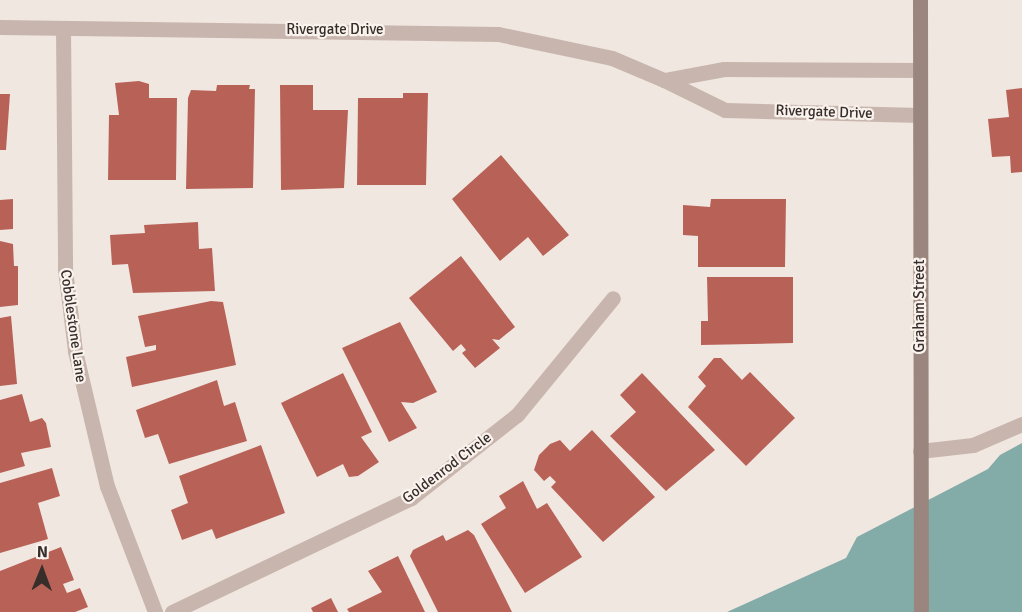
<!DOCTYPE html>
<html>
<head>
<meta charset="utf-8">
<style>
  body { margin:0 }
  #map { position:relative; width:1022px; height:612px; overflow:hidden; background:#f1e7e1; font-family:Signika,sans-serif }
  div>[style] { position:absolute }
  .water>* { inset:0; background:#83aba7 }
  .building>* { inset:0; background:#b86257 }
  .lane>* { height:15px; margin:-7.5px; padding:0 7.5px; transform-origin:7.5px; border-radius:7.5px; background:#c8b6ae }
  .street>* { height:15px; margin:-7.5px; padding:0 7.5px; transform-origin:7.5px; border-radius:7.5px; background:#c8b6ae }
  .secondary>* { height:15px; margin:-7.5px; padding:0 7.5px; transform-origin:7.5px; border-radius:7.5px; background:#9b867f }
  span { translate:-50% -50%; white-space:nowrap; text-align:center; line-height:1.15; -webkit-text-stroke:4.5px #f9f2ed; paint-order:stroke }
  .street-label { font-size:15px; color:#372e2b }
  .north { position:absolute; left:12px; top:540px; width:60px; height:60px; -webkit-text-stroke:4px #f9f2ed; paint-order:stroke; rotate:1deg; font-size:16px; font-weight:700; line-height:24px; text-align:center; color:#372e2b }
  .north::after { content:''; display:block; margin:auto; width:21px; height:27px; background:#372e2b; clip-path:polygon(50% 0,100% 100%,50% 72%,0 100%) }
</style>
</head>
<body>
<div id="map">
  <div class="water">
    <i style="clip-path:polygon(1022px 443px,1022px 612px,727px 612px,846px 558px,857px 537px,988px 469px,1000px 455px)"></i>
  </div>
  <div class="building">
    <i style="clip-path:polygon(139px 81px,149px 84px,149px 98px,177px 98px,176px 180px,108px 180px,109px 115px,119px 115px,115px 83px)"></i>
    <i style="clip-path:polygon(217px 85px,250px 85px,249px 89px,255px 89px,253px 188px,186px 189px,188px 98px,191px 90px,216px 91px)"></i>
    <i style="clip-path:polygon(280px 85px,313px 85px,313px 110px,348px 110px,344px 188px,281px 190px)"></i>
    <i style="clip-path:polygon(1022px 88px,1022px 172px,1011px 173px,1010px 156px,992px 157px,988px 119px,1009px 117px,1006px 90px)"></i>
    <i style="clip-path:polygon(403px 93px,428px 93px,426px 185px,357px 185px,358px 98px,403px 98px)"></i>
    <i style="clip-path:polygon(0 94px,10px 94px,6px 150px,0 150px)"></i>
    <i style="clip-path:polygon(501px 155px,569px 235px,543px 256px,528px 237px,500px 261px,452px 199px)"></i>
    <i style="clip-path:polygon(13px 199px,13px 229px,0 230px,0 200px)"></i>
    <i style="clip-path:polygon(711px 199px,786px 199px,785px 267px,698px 267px,698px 236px,683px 235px,683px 205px,710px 207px)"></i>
    <i style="clip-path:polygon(198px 222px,199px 249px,212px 248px,215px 291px,133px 293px,128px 264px,112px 265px,110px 235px,145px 233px,144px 225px)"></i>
    <i style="clip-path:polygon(0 241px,13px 244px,14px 266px,18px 266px,18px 305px,0 307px)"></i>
    <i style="clip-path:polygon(461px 256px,515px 327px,499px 340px,492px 339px,500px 348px,475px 368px,462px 353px,466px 350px,461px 344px,453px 351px,409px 298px)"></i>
    <i style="clip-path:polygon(707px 277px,793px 277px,793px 343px,701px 345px,701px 321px,708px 321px)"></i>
    <i style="clip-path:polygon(211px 301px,223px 302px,236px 365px,132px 387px,126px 357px,156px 350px,156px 345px,145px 347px,138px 316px)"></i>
    <i style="clip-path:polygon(11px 316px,17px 384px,0 386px,0 318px)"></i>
    <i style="clip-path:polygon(400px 322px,437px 392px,413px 403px,401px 402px,417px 428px,389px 442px,342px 348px)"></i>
    <i style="clip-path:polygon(714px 358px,721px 358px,742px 380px,750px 372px,795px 418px,746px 466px,688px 407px,706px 386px,698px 377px)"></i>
    <i style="clip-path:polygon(343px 373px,372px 432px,361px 437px,379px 462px,358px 476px,349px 477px,343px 464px,317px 477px,281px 403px)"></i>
    <i style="clip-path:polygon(642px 373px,715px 450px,666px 491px,610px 436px,636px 412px,620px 395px)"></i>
    <i style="clip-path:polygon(217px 380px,224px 406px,235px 402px,247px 441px,169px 464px,158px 434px,145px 438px,136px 410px)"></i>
    <i style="clip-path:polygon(22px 394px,30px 422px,42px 418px,46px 423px,51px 447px,21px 453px,25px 466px,0 473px,0 400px)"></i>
    <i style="clip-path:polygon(592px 430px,655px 497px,603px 542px,551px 487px,556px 482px,550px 476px,544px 481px,534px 470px,539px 455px,550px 444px,560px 440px,570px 451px)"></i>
    <i style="clip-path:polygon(261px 445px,285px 513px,216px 539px,212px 529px,182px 540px,171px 510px,188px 503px,179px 476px)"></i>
    <i style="clip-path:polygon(52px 468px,60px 496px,38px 503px,48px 539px,0 553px,0 483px)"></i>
    <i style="clip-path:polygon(523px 481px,537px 509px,547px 503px,582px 557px,525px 593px,481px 524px,506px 508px,499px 496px)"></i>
    <i style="clip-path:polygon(468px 530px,474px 535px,512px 612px,438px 612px,410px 556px,413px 550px,443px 535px,446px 541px)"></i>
    <i style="clip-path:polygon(61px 547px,74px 580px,63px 584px,67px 593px,80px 588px,88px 607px,75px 612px,0 612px,0 571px)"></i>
    <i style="clip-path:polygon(398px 556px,425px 612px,349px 612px,347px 609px,382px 592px,368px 571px)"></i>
    <i style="clip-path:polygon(331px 598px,338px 612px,313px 612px,311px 608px)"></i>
  </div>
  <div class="lane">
    <i style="left:920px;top:451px;width:53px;rotate:-6.5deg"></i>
    <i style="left:973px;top:445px;width:53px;rotate:-23.2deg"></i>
  </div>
  <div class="street">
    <i style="left:0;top:27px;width:498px;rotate:0.8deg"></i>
    <i style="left:498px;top:34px;width:116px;rotate:11.9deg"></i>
    <i style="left:612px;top:58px;width:56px;rotate:22.9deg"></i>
    <i style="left:63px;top:28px;width:241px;rotate:89.5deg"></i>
    <i style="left:65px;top:269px;width:83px;rotate:83deg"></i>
    <i style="left:75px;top:351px;width:139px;rotate:76.7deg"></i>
    <i style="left:107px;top:486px;width:135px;rotate:69.1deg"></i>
    <i style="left:920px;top:70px;width:196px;rotate:-179.7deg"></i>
    <i style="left:724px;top:69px;width:61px;rotate:169.6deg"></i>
    <i style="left:664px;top:80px;width:68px;rotate:26.2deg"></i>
    <i style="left:725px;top:110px;width:195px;rotate:1.5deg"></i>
    <i style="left:172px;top:612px;width:265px;rotate:-25.5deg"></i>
    <i style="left:411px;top:498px;width:135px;rotate:-38.1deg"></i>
    <i style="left:517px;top:415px;width:151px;rotate:-50.6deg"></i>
  </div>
  <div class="secondary">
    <i style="left:920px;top:0;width:612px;rotate:89.91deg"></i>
  </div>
  <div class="street-label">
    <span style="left:335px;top:30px">Rivergate Drive</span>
    <span style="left:824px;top:112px;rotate:2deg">Rivergate Drive</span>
    <span style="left:920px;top:306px;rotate:-90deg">Graham Street</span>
    <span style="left:73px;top:326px;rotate:82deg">Cobblestone Lane</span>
    <span style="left:447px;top:468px;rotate:-37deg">Goldenrod Circle</span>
  </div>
  <div class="north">N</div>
</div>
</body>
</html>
